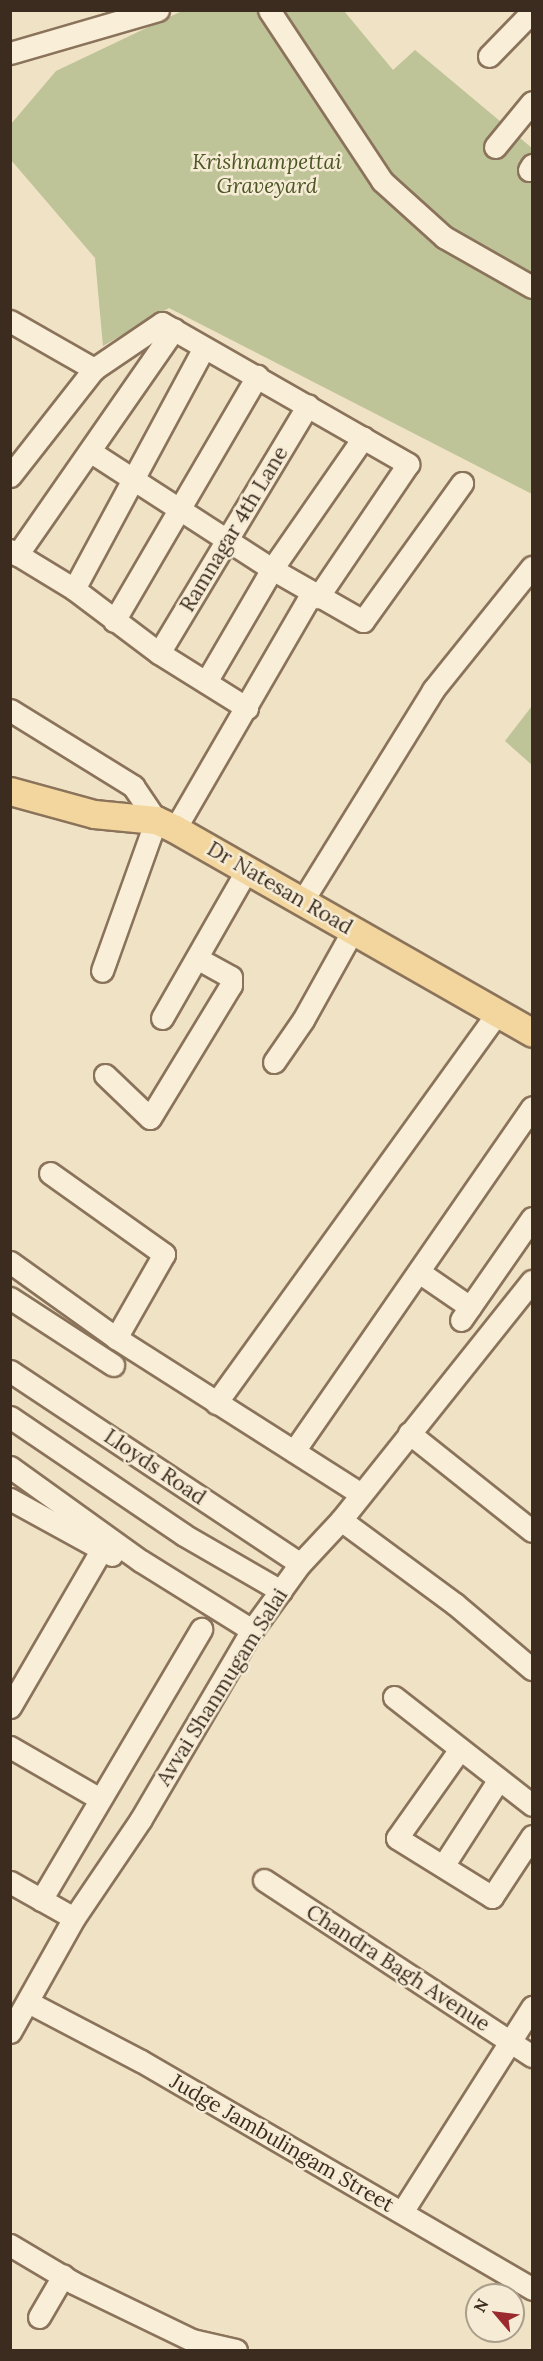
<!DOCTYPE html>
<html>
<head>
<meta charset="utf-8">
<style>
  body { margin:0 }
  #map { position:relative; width:543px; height:2361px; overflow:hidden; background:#efe2c5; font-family:Lora,serif }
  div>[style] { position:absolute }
  .cemetery>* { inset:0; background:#bec398 }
  .roads { filter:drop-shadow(2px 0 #8b735b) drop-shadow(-2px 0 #8b735b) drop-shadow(0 2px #8b735b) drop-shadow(0 -2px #8b735b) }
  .minor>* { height:21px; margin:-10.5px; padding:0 10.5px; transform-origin:10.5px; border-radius:10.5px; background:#f9efd9 }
  .major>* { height:27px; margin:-13.5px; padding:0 13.5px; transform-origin:13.5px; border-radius:13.5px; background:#f2d69d }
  span { translate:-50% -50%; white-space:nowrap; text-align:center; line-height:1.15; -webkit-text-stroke:5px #f6ecd5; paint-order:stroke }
  .park-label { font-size:21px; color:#4c5725; font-style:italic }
  .street-label { font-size:21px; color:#3b2c1f }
  .frame { position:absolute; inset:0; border:12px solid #3b2c1f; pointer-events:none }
  .north { position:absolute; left:465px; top:2283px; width:60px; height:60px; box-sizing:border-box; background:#f6ecd5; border:2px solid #ab9f8c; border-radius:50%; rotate:298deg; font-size:16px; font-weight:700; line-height:24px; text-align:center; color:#3b2c1f }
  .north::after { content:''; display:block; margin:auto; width:21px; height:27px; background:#9b292d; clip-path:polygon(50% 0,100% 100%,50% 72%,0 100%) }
</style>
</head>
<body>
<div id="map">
  <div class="cemetery">
    <i style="clip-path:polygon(182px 11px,344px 11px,393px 70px,415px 50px,532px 148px,532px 494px,169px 308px,103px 346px,95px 258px,11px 160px,11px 124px,56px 71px)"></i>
    <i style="clip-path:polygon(532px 706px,532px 765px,505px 741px)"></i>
  </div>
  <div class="roads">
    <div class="minor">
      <i style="left:269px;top:10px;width:205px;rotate:56.5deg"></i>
      <i style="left:382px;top:181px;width:84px;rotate:42.1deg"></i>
      <i style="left:444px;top:237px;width:101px;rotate:29.6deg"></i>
      <i style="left:10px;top:53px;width:154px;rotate:-16.2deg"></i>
      <i style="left:489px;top:56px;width:53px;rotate:-45.8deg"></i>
      <i style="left:495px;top:147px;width:58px;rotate:-50.6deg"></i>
      <i style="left:529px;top:170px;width:6px;rotate:-59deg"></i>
      <i style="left:10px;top:321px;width:97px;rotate:29.7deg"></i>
      <i style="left:91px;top:452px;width:216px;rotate:32.9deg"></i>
      <i style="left:272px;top:569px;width:105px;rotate:29.7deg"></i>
      <i style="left:363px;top:621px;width:170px;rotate:-54.3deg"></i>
      <i style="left:10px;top:476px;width:136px;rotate:-51.9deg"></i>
      <i style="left:94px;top:369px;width:82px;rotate:-34.1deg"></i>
      <i style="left:162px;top:323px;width:284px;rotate:29.8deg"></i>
      <i style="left:408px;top:464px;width:161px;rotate:124.1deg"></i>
      <i style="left:10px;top:550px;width:75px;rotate:31.4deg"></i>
      <i style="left:74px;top:589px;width:106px;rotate:37deg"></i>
      <i style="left:159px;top:653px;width:104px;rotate:32deg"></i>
      <i style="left:17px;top:555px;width:275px;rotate:-55.2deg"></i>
      <i style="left:74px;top:589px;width:274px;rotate:-61.7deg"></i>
      <i style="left:114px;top:621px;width:284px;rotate:-59.7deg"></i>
      <i style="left:159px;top:653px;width:289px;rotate:-59deg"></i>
      <i style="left:206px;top:682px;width:131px;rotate:-59.7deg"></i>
      <i style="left:272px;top:569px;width:160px;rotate:-55.2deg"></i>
      <i style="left:10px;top:710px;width:145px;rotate:31.7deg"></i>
      <i style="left:133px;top:786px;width:41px;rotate:55.9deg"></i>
      <i style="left:156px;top:820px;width:160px;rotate:109.7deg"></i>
      <i style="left:175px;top:829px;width:273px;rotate:-59.9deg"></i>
      <i style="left:303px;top:900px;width:247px;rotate:-58.2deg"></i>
      <i style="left:433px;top:690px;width:158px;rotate:-51.2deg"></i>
      <i style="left:162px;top:1018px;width:173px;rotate:-60.2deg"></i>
      <i style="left:274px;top:1062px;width:51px;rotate:-55.4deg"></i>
      <i style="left:303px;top:1020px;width:103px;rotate:-60.9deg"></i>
      <i style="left:105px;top:1075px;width:62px;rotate:43.7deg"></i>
      <i style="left:150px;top:1118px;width:156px;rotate:-58.7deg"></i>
      <i style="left:231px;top:985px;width:8px;rotate:-90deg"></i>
      <i style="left:231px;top:977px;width:39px;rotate:-151deg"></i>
      <i style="left:50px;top:1173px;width:140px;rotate:35.4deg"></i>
      <i style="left:164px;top:1254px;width:97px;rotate:119.7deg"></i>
      <i style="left:10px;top:1262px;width:130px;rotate:35.6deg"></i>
      <i style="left:116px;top:1338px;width:290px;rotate:32.5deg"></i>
      <i style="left:419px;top:1272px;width:62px;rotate:34.5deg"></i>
      <i style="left:10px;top:1298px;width:123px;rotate:33deg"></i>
      <i style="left:461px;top:1320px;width:124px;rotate:-55.2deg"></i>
      <i style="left:10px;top:1371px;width:348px;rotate:33.6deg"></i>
      <i style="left:216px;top:1403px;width:481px;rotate:-54.2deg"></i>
      <i style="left:10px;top:1417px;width:210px;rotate:34.1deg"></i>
      <i style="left:184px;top:1535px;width:112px;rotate:30deg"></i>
      <i style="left:409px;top:1433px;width:157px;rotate:38.5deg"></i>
      <i style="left:294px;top:1451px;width:418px;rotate:-55.3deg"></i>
      <i style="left:10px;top:1467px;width:161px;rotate:35.7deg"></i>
      <i style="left:141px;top:1561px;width:131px;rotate:31.9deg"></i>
      <i style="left:10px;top:1499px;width:116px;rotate:28.8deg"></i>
      <i style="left:341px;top:1520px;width:142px;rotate:36.4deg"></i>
      <i style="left:455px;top:1604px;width:101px;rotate:40.2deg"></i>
      <i style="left:394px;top:1697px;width:175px;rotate:38deg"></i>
      <i style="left:10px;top:1707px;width:183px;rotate:-59.8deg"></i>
      <i style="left:10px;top:1747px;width:104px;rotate:30deg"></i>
      <i style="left:460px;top:1749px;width:109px;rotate:125.3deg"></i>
      <i style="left:397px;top:1838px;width:112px;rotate:31.8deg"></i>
      <i style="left:492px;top:1897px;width:73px;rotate:-56.7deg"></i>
      <i style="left:443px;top:1866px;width:103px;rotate:-57.2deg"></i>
      <i style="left:264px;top:1880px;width:321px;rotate:33.3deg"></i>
      <i style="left:10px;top:1882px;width:73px;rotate:29.4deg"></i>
      <i style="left:41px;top:1900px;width:315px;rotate:-59.4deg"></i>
      <i style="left:28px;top:2002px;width:127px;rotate:27.6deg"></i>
      <i style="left:141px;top:2061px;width:453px;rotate:30.2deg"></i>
      <i style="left:10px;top:2032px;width:131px;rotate:-60.7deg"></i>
      <i style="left:74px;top:1918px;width:120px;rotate:-55.9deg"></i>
      <i style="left:141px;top:1819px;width:219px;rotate:-59.6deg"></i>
      <i style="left:252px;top:1630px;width:82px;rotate:-54deg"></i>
      <i style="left:300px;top:1564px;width:60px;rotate:-47deg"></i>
      <i style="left:341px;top:1520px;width:306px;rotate:-51.4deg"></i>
      <i style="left:402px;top:2212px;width:243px;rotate:-57.6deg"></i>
      <i style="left:10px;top:2245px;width:74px;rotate:30.7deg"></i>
      <i style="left:74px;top:2283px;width:131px;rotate:25.8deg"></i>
      <i style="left:192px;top:2340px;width:45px;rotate:12.8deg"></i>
      <i style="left:39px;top:2317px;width:48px;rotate:-59.7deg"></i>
    </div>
    <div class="major">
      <i style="left:10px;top:791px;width:87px;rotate:15.3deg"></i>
      <i style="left:94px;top:814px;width:62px;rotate:5.5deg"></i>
      <i style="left:156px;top:820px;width:21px;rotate:25deg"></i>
      <i style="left:175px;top:829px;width:411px;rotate:29.7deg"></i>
    </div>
  </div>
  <div class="park-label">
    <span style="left:267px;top:174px">Krishnampettai<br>Graveyard</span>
  </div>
  <div class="street-label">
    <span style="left:234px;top:529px;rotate:-59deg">Ramnagar 4th Lane</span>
    <span style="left:280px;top:888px;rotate:30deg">Dr Natesan Road</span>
    <span style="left:155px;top:1467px;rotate:34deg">Lloyds Road</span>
    <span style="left:222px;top:1687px;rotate:-58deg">Avvai Shanmugam Salai</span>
    <span style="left:398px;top:1968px;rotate:33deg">Chandra Bagh Avenue</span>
    <span style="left:282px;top:2143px;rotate:30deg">Judge Jambulingam Street</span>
  </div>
  <div class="frame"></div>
  <div class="north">N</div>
</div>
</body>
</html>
